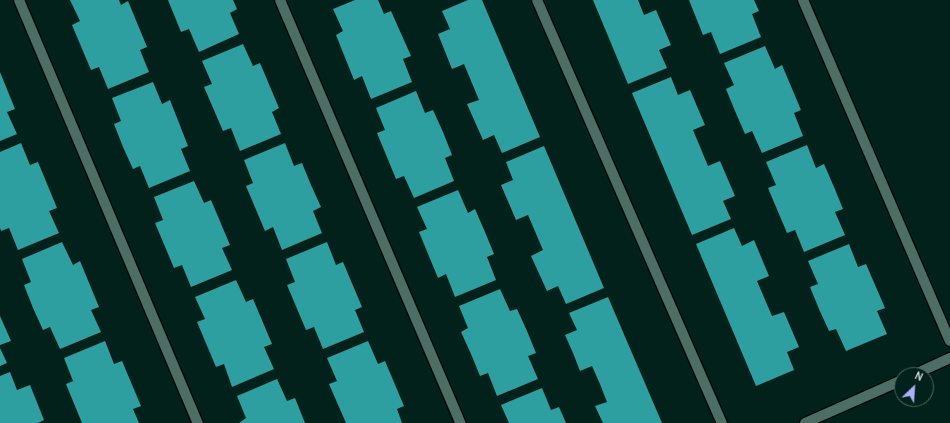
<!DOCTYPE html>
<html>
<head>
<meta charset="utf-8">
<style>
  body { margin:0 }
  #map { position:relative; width:950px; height:423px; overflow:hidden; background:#01211a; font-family:Karla,sans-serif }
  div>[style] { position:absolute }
  .building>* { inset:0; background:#2e9fa1 }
  .roads { filter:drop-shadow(1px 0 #000906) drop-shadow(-1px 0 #000906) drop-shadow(0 1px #000906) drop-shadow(0 -1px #000906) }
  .minor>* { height:10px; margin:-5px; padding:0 5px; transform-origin:5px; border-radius:5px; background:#4d6e65 }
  span { translate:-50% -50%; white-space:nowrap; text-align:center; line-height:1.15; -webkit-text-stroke:4px #01211a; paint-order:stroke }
  .north { position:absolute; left:894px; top:367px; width:40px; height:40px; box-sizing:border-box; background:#01211a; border:1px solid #516b65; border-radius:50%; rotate:25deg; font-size:11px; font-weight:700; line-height:16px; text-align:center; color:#cadbd6 }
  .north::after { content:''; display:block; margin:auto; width:14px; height:18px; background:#aab0fb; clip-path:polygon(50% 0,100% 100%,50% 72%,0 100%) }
</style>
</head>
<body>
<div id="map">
  <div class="building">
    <i style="clip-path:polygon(70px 0,119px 0,121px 5px,128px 1px,147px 47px,140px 50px,149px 72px,108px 89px,99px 67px,91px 70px,72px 25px,80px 21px)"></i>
    <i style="clip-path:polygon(168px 0,233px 0,237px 9px,230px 13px,239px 34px,199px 52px,189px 29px,181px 32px)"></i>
    <i style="clip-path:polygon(355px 0,378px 0,384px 14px,391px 11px,411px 56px,403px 59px,412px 82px,371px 99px,362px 76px,354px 80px,336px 35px,343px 31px,333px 9px)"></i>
    <i style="clip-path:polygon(468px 0,482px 0,540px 137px,502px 153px,494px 135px,483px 140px,467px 104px,479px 100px,464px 64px,452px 69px,438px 34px,450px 29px,442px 11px)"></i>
    <i style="clip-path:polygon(593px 0,638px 0,644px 15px,656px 10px,671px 45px,659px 50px,667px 68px,628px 84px)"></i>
    <i style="clip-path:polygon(689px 0,754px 0,759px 11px,752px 14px,761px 37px,720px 54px,711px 32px,703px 35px)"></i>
    <i style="clip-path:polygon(243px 44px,253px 66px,260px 63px,279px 108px,272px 112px,281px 134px,240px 151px,231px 128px,223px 131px,204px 87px,212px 84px,202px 61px)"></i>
    <i style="clip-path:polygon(765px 46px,775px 69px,782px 65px,801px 110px,794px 113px,803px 136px,762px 153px,752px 131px,745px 134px,735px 111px,726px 89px,734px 85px,724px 63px)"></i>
    <i style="clip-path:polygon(0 72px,15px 109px,7px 112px,17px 134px,0 141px)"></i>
    <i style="clip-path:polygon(671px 77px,678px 95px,690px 90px,705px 125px,693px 130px,708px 166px,720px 161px,735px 196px,723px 201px,731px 219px,692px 235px,632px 93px)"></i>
    <i style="clip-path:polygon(153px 82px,162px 104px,170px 100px,188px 146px,181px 149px,190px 171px,149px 188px,140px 166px,133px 169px,123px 147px,114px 124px,121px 121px,112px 98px)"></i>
    <i style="clip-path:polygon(416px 91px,425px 113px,433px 110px,443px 132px,452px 155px,445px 158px,454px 181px,414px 198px,404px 176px,396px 179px,377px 133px,385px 130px,376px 108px)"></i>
    <i style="clip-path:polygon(21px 143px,30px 165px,38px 162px,57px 208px,49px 211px,59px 233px,18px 250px,9px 228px,1px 231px,0 228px,0 152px)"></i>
    <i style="clip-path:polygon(285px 143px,294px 166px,302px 163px,311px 185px,321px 207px,313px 211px,322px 233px,282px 250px,273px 227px,265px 231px,246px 186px,253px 183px,244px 160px)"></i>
    <i style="clip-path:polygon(807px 145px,816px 168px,824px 164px,834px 187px,843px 209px,835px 212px,845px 235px,804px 252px,795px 230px,787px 233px,768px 188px,776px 185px,766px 162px)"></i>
    <i style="clip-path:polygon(544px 146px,604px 288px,566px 304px,558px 286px,547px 291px,531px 256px,543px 250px,528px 215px,516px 220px,501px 185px,513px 180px,506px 162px)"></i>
    <i style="clip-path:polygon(194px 181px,204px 203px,211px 200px,230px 245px,222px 248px,232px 270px,191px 287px,182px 265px,174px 268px,155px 223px,163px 220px,154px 197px)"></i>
    <i style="clip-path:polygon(458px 190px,468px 213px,475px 209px,485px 232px,494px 254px,487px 257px,496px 280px,455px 297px,446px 274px,438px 278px,419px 232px,427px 229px,417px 207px)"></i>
    <i style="clip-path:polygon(734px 228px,742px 246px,754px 240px,769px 276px,757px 281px,772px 316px,784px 312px,799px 347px,787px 352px,794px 370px,756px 386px,696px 244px)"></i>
    <i style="clip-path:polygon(62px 242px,73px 265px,80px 261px,99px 307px,91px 310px,101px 332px,60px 349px,50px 327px,43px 330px,33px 308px,24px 285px,31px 282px,22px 259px)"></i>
    <i style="clip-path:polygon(327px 242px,336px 265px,343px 262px,362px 307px,355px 310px,364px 332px,323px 349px,314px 327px,306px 330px,287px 285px,295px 282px,286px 259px)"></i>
    <i style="clip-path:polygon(849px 244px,858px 267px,866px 264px,885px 308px,877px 311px,887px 334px,846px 351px,836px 329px,829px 331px,819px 309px,810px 287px,818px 284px,808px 261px)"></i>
    <i style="clip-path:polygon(236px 280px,246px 302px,253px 299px,272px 344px,264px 347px,274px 369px,232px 387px,224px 364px,216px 367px,197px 322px,205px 319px,195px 297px)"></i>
    <i style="clip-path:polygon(500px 289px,510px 311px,517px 309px,527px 331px,536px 353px,528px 356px,538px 379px,497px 396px,488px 373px,480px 376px,471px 354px,461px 332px,468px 328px,459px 306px)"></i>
    <i style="clip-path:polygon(608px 297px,662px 423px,603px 423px,595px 406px,607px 402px,600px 384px,592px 366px,580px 371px,573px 353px,565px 335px,577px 330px,569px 313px)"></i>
    <i style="clip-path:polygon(0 316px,11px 341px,0 345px)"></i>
    <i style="clip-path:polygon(105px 341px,114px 364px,122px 361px,141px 406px,133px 409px,139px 423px,82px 423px,75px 406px,66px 384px,73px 381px,64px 358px)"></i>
    <i style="clip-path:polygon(368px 341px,378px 364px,385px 361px,404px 406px,397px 409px,402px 423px,346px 423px,329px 384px,337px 381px,327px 358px)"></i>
    <i style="clip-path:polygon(0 348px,7px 363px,0 366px)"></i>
    <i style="clip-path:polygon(10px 372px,17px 390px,30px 385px,44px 420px,38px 423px,0 423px,0 376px)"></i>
    <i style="clip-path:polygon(277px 379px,287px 401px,295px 398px,305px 423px,239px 423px,246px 418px,237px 396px)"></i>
    <i style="clip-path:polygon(542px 388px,551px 410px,559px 407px,566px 423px,509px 423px,501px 405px)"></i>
  </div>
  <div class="roads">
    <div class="minor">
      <i style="left:19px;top:0;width:459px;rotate:67.1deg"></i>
      <i style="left:280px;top:0;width:460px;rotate:66.9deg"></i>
      <i style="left:537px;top:0;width:462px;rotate:66.4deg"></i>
      <i style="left:803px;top:0;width:371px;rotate:66.7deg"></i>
      <i style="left:913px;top:375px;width:41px;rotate:-24.7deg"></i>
      <i style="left:805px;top:423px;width:106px;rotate:-23.9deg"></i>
    </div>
  </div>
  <div class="north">N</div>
</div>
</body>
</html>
